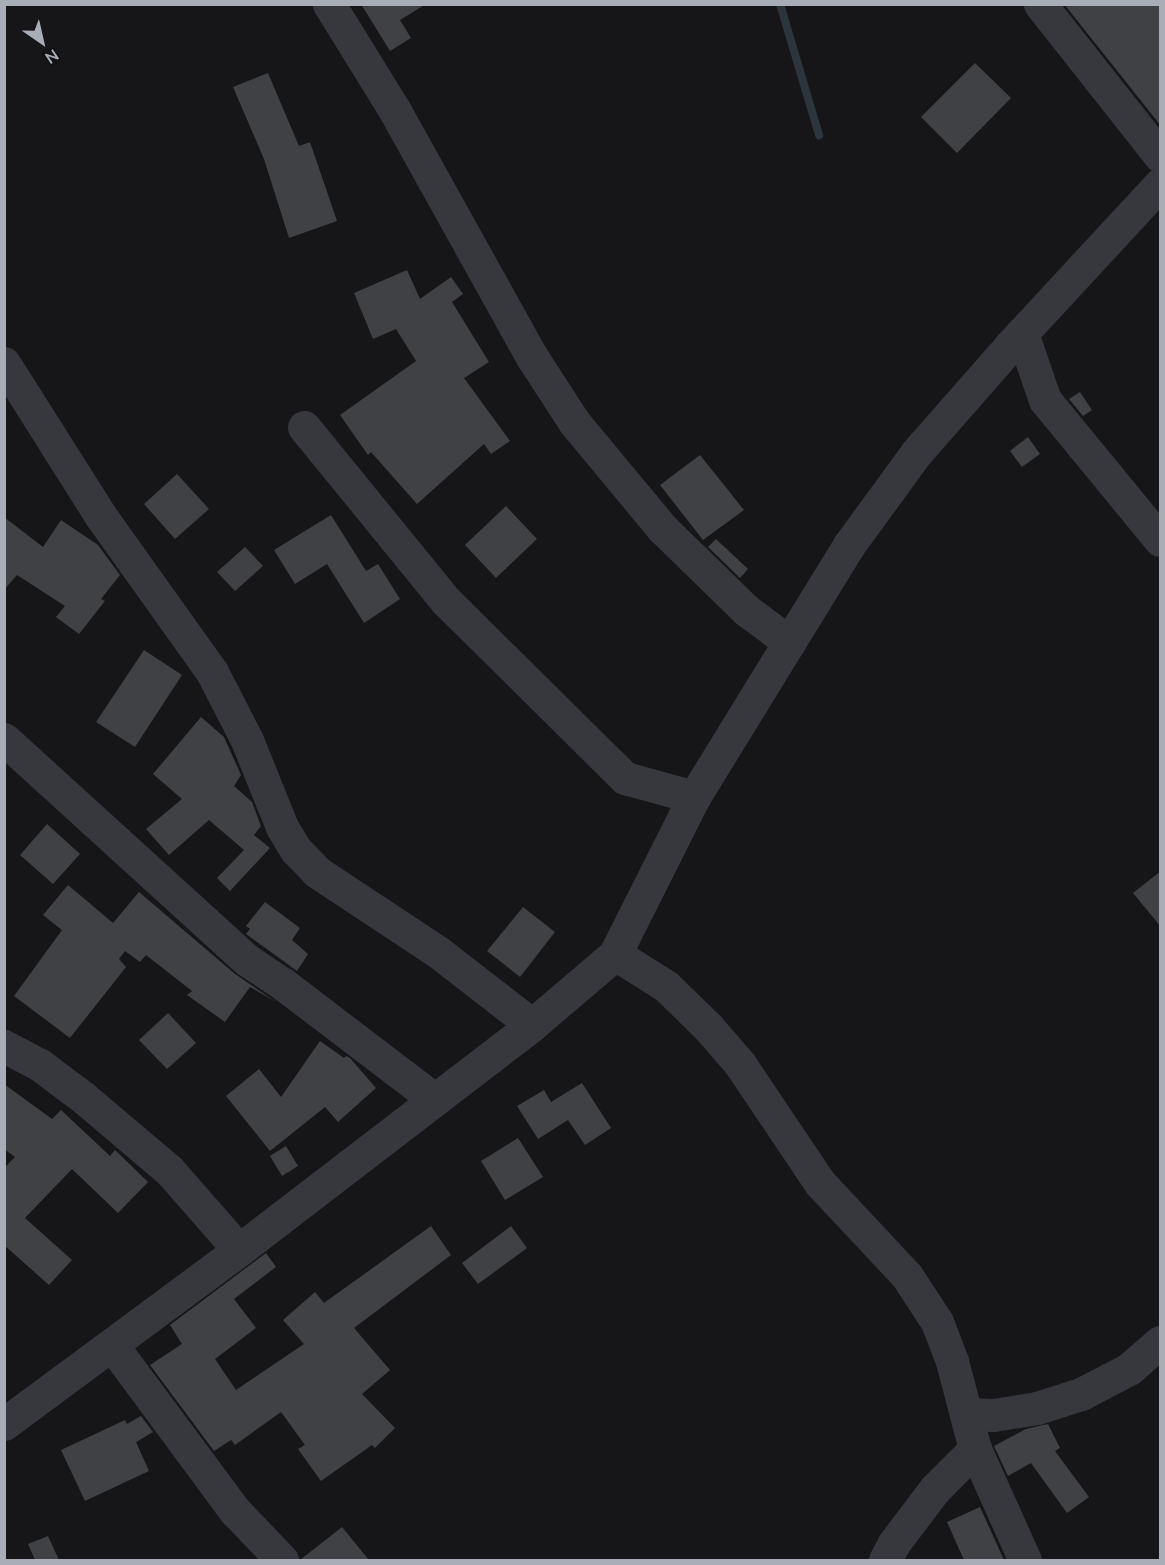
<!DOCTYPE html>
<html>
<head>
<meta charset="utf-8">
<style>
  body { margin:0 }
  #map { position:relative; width:1165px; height:1565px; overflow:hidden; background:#161618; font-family:Mulish,sans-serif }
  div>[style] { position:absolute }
  .stream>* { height:8px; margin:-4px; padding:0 4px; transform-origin:4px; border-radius:4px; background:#2c353c }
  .building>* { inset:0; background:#404145 }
  .minor>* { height:33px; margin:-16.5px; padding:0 16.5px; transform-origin:16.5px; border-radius:16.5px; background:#37383d }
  span { translate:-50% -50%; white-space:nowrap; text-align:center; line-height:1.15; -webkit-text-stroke:4.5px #111113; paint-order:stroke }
  .frame { position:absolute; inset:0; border:6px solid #a8adb8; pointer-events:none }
  .north { position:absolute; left:12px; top:12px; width:60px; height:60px; -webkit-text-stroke:4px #111113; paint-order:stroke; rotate:146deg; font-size:16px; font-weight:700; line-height:24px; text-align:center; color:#a8adb8 }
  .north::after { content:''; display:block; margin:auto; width:21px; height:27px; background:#a8adb8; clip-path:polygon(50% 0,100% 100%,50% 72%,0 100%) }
</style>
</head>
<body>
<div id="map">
  <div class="stream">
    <i style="left:780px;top:4px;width:137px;rotate:73.4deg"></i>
  </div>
  <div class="building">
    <i style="clip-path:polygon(361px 4px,426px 4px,400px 20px,411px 38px,390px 51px)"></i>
    <i style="clip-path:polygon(1064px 4px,1161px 4px,1161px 126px)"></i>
    <i style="clip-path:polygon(975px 63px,1011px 98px,957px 153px,921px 117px)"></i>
    <i style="clip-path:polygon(268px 73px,299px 146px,310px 142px,337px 221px,289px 238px,264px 159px,233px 87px)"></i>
    <i style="clip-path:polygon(407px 270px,420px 299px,451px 277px,463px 294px,452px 302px,489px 362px,464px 378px,510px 441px,491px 454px,484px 444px,417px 504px,371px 452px,368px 455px,340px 415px,416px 361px,396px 329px,373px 339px,354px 293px)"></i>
    <i style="clip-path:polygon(1080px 392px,1092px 410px,1083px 416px,1069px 399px)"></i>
    <i style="clip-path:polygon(1028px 437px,1040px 454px,1022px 467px,1010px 451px)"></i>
    <i style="clip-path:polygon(700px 455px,744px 510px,703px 540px,660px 485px)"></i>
    <i style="clip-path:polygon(177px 474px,209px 509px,175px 539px,144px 504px)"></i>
    <i style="clip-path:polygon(506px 506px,537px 539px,496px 578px,465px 545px)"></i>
    <i style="clip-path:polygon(331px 515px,366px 571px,378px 564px,400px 599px,364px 623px,327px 564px,295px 584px,274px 550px)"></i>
    <i style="clip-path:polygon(4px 517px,43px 547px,61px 520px,98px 545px,120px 575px,101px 599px,105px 601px,79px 634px,56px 617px,65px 606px,17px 575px,4px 590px)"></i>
    <i style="clip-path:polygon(716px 539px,748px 569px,740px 578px,708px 547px)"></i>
    <i style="clip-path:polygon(245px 547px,263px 566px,235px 591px,217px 572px)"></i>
    <i style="clip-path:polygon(144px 650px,182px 675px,135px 747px,96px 722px)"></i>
    <i style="clip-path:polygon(201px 717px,224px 737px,241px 775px,234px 786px,252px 802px,261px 826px,254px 835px,270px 848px,230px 891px,217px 878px,244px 850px,209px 820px,169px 855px,146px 829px,182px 799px,153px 774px)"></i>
    <i style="clip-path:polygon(47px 824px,80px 854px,53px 884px,20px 855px)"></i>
    <i style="clip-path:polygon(1161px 871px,1161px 927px,1133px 893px)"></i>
    <i style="clip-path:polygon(68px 885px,113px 923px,139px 892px,235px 974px,276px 1002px,250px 987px,225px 1022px,187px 995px,192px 991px,146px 955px,140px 962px,125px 951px,119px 959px,126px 967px,70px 1038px,14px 996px,62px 930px,43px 915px)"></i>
    <i style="clip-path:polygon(265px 902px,300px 928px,292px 940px,308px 954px,297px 971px,246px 934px,250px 929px,246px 926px)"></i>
    <i style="clip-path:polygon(523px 907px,555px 932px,520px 977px,487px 951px)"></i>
    <i style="clip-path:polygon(168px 1013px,196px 1043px,167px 1069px,139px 1040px)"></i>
    <i style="clip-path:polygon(320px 1041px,344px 1058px,346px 1056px,350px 1058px,376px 1088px,338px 1122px,325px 1107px,270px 1151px,226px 1096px,259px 1069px,281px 1097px)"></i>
    <i style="clip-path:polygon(582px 1083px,611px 1128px,585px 1145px,568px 1120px,538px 1139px,517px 1106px,544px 1090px,551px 1102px)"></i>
    <i style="clip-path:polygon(4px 1084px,52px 1119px,61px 1110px,110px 1156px,115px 1150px,148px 1182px,118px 1213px,72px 1169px,25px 1218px,72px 1260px,49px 1285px,4px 1245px,4px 1168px,15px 1157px,4px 1149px)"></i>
    <i style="clip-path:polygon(518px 1138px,543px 1177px,505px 1200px,481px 1161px)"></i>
    <i style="clip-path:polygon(286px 1146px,298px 1166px,282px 1176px,270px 1156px)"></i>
    <i style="clip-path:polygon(431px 1226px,451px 1255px,354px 1328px,390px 1370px,362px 1394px,395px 1428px,375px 1448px,372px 1445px,321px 1481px,298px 1449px,305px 1445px,281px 1412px,235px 1445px,231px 1440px,214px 1451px,150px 1365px,182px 1344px,170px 1325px,266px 1253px,276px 1267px,234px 1299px,256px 1328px,215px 1359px,236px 1390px,304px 1344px,283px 1320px,315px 1292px,324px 1303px)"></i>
    <i style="clip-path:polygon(511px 1226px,527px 1248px,478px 1284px,462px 1263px)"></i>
    <i style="clip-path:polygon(141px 1416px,153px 1432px,136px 1442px,149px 1471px,85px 1501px,61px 1450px,125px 1420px,127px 1424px)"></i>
    <i style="clip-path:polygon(1048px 1424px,1060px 1448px,1055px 1451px,1089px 1497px,1067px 1513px,1031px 1463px,1008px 1476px,994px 1446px,1026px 1429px)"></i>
    <i style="clip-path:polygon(980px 1507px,1004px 1560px,964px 1560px,947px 1522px)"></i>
    <i style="clip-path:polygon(342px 1527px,369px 1560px,300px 1560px)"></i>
    <i style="clip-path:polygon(48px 1536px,59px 1560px,35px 1560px,28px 1544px)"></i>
  </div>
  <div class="minor">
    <i style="left:329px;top:4px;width:126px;rotate:58.3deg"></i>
    <i style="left:395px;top:111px;width:282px;rotate:60.9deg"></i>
    <i style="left:532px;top:357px;width:77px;rotate:57.1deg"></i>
    <i style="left:574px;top:422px;width:138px;rotate:50.3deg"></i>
    <i style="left:662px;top:528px;width:117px;rotate:44.3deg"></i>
    <i style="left:746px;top:610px;width:54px;rotate:36.7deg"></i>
    <i style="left:1040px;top:4px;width:194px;rotate:51.7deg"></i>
    <i style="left:1022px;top:333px;width:71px;rotate:71.1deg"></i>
    <i style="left:1045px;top:400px;width:181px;rotate:50.6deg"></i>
    <i style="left:4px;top:363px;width:180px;rotate:57.7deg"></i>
    <i style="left:100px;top:515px;width:193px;rotate:54.5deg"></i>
    <i style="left:212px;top:672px;width:76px;rotate:62.8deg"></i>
    <i style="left:247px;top:740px;width:94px;rotate:68.1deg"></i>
    <i style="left:282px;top:827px;width:27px;rotate:59deg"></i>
    <i style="left:296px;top:850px;width:30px;rotate:46deg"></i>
    <i style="left:317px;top:872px;width:145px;rotate:33.5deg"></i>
    <i style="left:438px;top:952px;width:119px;rotate:37.8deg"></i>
    <i style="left:304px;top:427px;width:225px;rotate:50.8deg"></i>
    <i style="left:446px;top:601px;width:252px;rotate:44.7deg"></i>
    <i style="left:625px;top:778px;width:72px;rotate:15.4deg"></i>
    <i style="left:4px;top:739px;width:328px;rotate:42.3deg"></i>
    <i style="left:247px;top:960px;width:43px;rotate:33.7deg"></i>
    <i style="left:283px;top:984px;width:190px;rotate:37.3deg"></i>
    <i style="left:615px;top:954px;width:60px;rotate:32.1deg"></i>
    <i style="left:666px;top:986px;width:59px;rotate:44.3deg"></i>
    <i style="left:708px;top:1027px;width:49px;rotate:49.1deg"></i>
    <i style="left:740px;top:1064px;width:143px;rotate:56.1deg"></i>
    <i style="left:820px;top:1183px;width:127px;rotate:46.9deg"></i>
    <i style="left:907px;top:1276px;width:55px;rotate:56.9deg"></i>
    <i style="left:937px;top:1322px;width:42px;rotate:69deg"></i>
    <i style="left:952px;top:1361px;width:91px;rotate:75.4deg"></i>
    <i style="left:975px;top:1449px;width:122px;rotate:65.8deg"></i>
    <i style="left:4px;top:1046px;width:41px;rotate:27.8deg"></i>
    <i style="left:40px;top:1065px;width:55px;rotate:36.9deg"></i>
    <i style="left:84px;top:1098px;width:111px;rotate:40.3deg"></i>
    <i style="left:169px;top:1170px;width:106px;rotate:48.8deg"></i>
    <i style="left:112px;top:1345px;width:207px;rotate:53.5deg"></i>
    <i style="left:235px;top:1511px;width:68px;rotate:46.2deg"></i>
    <i style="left:966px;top:1414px;width:27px;rotate:2deg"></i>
    <i style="left:993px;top:1415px;width:45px;rotate:-9deg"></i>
    <i style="left:1037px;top:1408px;width:46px;rotate:-17.7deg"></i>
    <i style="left:1081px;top:1394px;width:54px;rotate:-27.5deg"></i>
    <i style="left:1129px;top:1369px;width:41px;rotate:-41.1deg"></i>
    <i style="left:4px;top:1424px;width:292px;rotate:-36.5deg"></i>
    <i style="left:239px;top:1250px;width:369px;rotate:-37.5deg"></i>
    <i style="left:532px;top:1025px;width:109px;rotate:-40.5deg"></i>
    <i style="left:615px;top:954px;width:176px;rotate:-63.3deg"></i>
    <i style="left:694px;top:797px;width:296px;rotate:-58.4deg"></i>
    <i style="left:849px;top:545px;width:114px;rotate:-53.9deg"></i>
    <i style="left:916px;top:453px;width:141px;rotate:-48.7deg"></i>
    <i style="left:1009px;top:347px;width:222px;rotate:-47.2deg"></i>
    <i style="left:885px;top:1560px;width:19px;rotate:-62deg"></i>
    <i style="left:894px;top:1543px;width:68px;rotate:-52.8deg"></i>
    <i style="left:935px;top:1489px;width:57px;rotate:-45deg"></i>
  </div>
  <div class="frame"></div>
  <div class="north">N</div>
</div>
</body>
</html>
